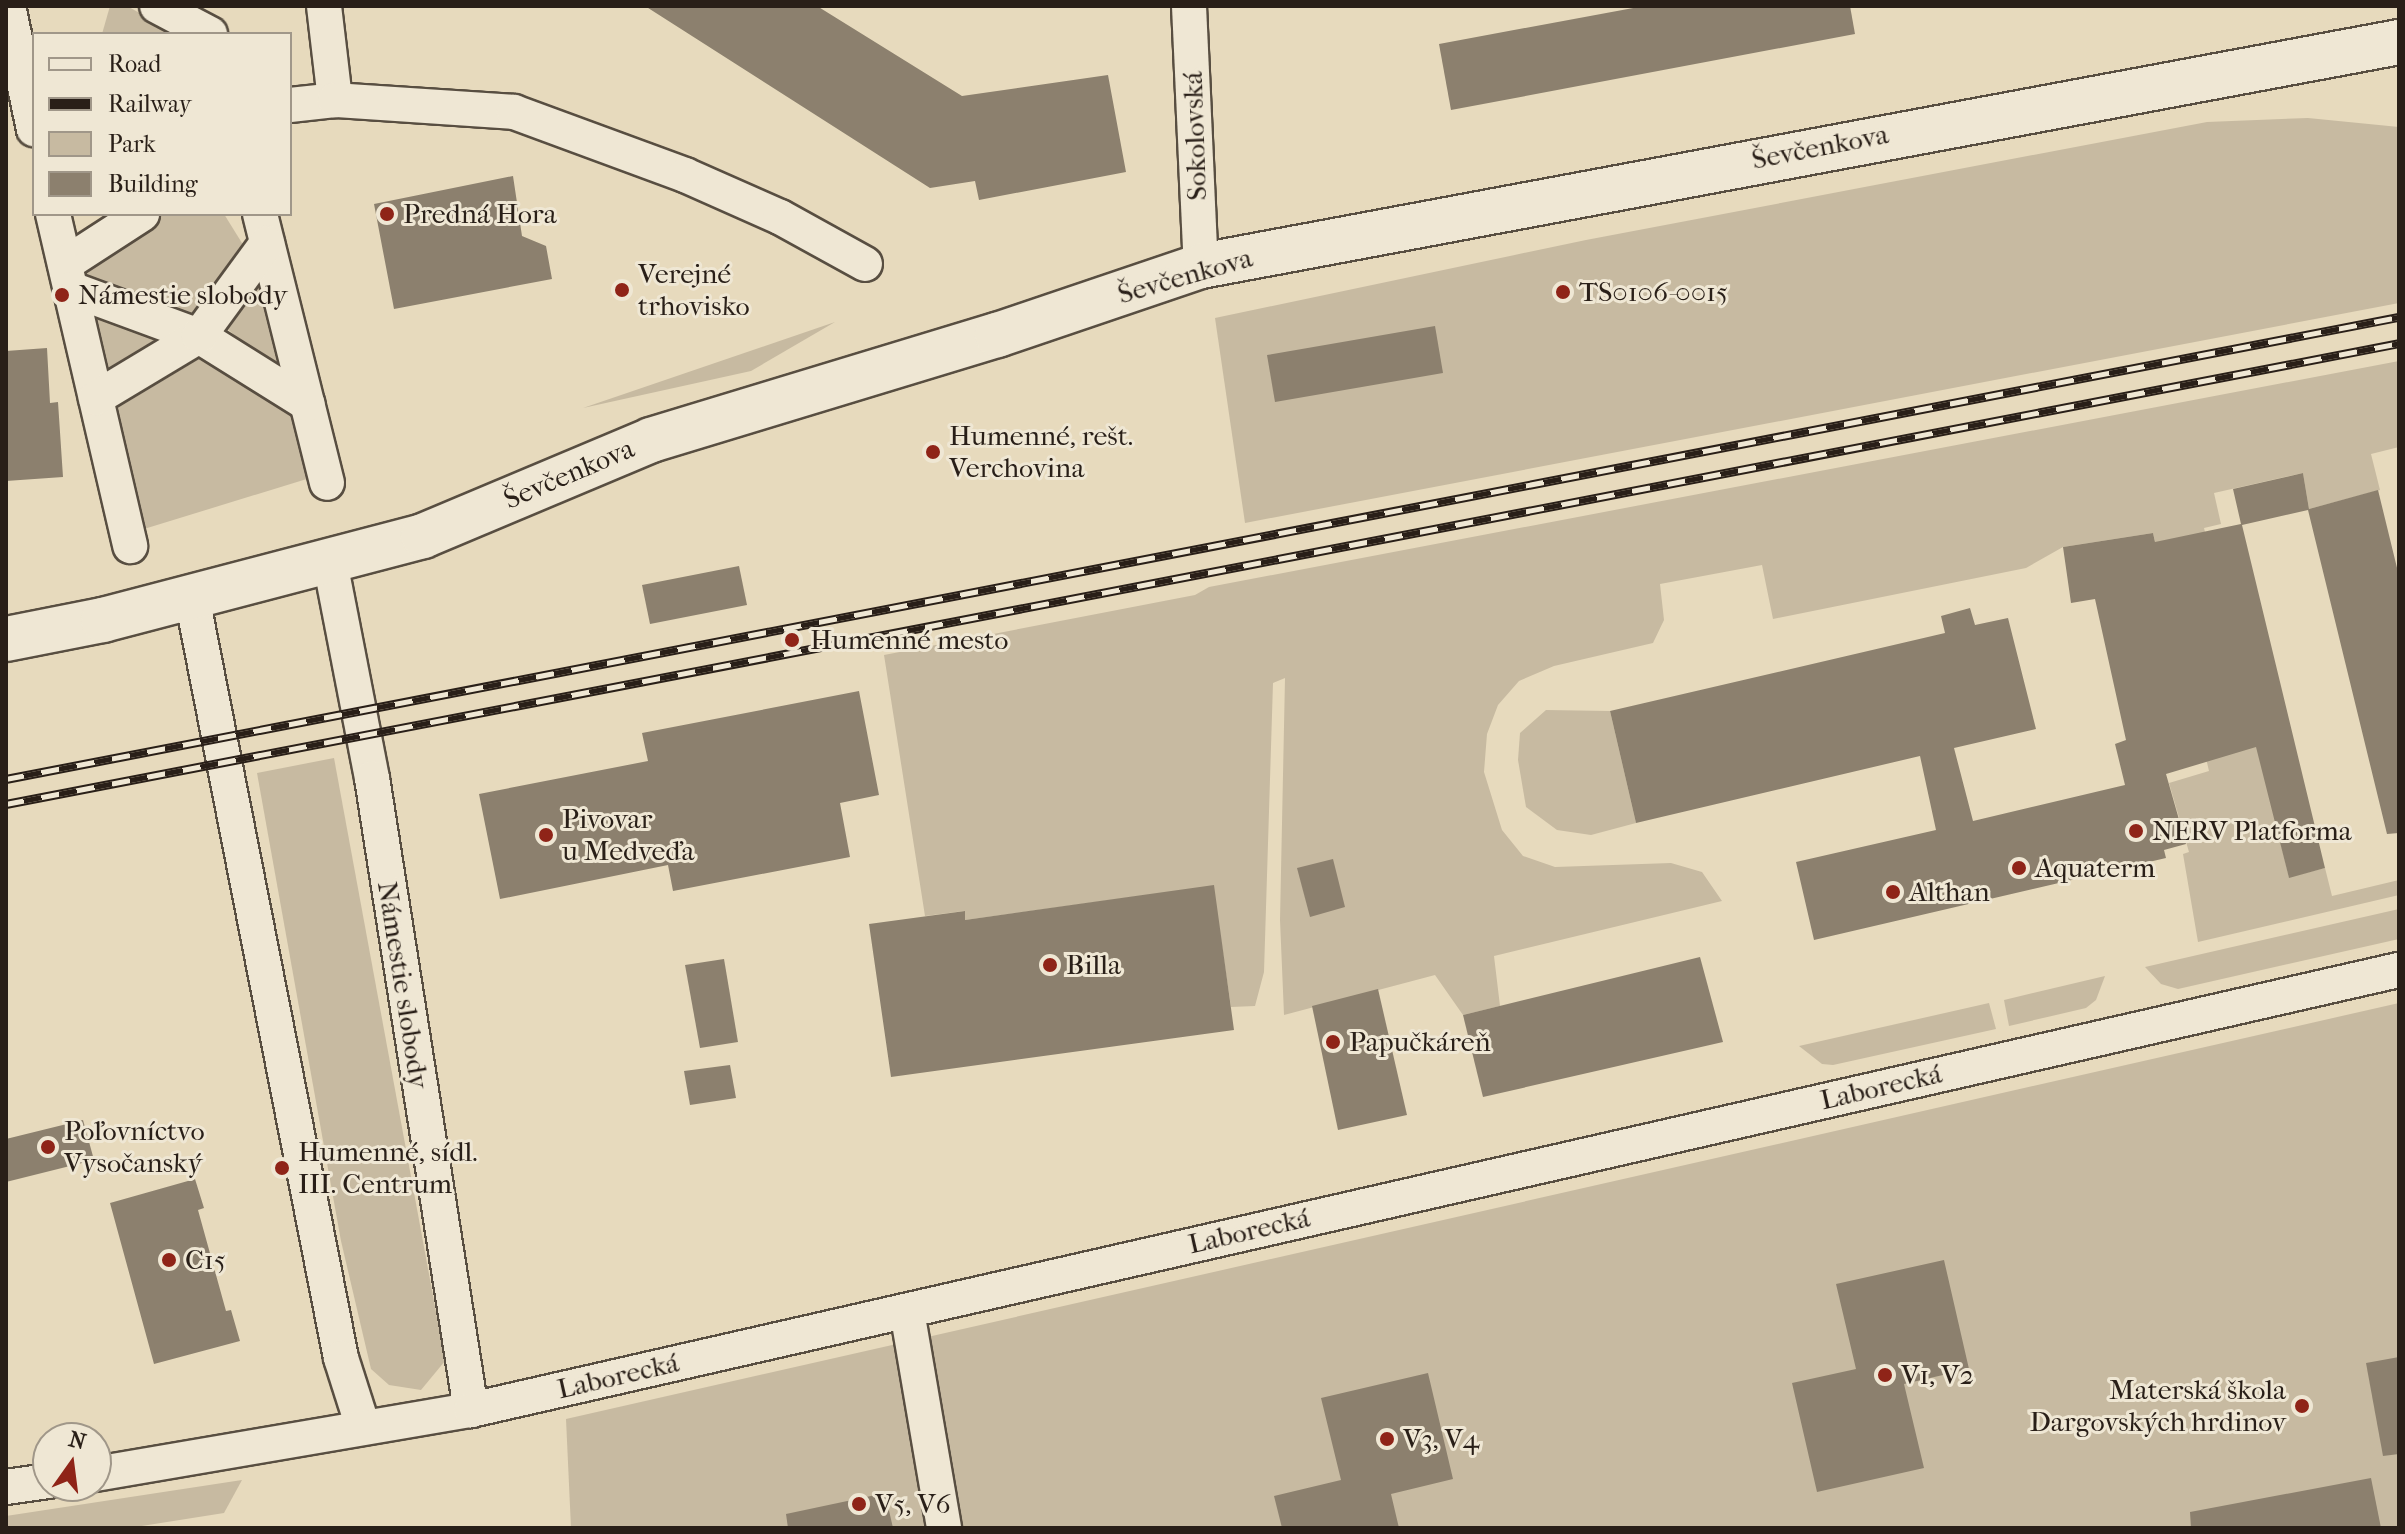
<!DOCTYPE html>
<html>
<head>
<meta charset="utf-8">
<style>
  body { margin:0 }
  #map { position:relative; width:2405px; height:1534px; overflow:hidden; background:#e7dabd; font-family:"IM FELL French Canon",serif }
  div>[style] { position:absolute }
  .green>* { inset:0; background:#c7baa1 }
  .building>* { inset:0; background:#8c806e }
  .roads { filter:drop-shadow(2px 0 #584e41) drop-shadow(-2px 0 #584e41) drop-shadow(0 2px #584e41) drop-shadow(0 -2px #584e41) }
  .street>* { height:34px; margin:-17px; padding:0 17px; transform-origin:17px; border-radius:17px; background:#efe7d4 }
  .secondary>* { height:44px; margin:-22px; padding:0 22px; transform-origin:22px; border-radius:22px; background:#efe7d4 }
  .rail>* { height:9px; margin-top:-4.5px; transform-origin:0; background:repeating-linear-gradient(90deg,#efe7d4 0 18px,#291f18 0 36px); box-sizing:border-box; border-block:2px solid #291f18 }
  .dots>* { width:22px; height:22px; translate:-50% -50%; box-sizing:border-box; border:4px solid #efe7d4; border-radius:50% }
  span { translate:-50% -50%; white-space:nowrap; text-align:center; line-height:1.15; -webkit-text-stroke:6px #efe7d4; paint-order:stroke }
  .street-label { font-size:28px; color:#291f18 }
  .poi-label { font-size:28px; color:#291f18 }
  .left { translate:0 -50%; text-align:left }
  .right { translate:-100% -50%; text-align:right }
  .frame { position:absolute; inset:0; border:8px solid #291f18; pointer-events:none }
  .legend { position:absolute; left:32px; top:32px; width:260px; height:184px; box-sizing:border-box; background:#efe7d4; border:2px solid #a09789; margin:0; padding:10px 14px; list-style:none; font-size:24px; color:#291f18 }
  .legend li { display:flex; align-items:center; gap:16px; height:40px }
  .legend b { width:40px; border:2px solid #a09789 }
  .north { position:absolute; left:32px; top:1422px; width:80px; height:80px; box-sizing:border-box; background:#efe7d4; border:2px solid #a09789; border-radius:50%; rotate:14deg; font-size:22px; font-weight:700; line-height:32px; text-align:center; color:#291f18 }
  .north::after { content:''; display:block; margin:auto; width:28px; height:36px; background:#8f2418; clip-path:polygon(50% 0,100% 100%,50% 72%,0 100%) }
</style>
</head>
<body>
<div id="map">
  <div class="green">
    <i style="clip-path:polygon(110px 6px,127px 6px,177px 34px,102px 34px)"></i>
    <i style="clip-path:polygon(2308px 118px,2399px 127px,2399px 303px,1245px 523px,1215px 318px,1586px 240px,2207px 122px)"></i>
    <i style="clip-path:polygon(158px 214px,224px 214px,250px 256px,198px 312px,183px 319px,86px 287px,82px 265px)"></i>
    <i style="clip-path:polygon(258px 274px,286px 381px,223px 325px)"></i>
    <i style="clip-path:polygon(90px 306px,177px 335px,108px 383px)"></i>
    <i style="clip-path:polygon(835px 322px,751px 371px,583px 408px)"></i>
    <i style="clip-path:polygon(188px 356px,211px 358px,290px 402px,310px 478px,144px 529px,112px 398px)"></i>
    <i style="clip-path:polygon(2399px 361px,2399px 447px,2371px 454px,2380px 490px,2309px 509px,2303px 473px,2214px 493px,2221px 524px,2204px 528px,2289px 877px,2325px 868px,2332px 896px,2399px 880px,2399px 895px,2198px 942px,2183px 854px,2189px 852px,2169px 783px,2209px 771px,2153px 533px,2063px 547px,2026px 568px,1773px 619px,1762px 565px,1660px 584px,1664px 620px,1653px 643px,1554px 666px,1519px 681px,1498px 705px,1487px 734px,1484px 772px,1502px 830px,1523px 856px,1555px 867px,1671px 863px,1702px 872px,1722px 901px,1494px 956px,1500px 1006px,1463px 1015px,1435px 975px,1284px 1015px,1280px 920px,1285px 678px,1273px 683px,1264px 972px,1255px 1006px,1231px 1007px,1213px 886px,965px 920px,964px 911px,925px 916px,884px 655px,1195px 595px,1209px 587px)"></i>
    <i style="clip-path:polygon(1546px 710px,1610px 711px,1636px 823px,1591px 835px,1557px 830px,1526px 807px,1518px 760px,1520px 733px)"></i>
    <i style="clip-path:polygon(334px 758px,445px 1361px,421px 1390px,389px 1385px,371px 1369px,341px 1241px,257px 773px)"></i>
    <i style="clip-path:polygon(2399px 909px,2399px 939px,2178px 989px,2161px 984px,2145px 967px)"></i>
    <i style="clip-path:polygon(2105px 976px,2096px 1000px,2086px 1008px,2009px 1026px,2004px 1000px)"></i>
    <i style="clip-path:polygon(1989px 1003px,1996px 1029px,1833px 1065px,1822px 1064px,1799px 1046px)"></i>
    <i style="clip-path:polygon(2399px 1003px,2399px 1528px,571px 1528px,566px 1419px)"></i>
    <i style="clip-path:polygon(242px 1480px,224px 1513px,129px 1528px,6px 1528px,6px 1516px)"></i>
  </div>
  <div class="building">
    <i style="clip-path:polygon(645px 6px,817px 6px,962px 96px,1108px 75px,1126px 172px,979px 200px,975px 181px,930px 188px)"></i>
    <i style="clip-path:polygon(1644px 6px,1850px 6px,1855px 34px,1451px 110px,1439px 44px)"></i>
    <i style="clip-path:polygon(513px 176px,522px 236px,546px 246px,552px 279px,394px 309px,374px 204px)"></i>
    <i style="clip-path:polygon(1435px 326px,1443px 373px,1275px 402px,1267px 355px)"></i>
    <i style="clip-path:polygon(47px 348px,50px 403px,58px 402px,63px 477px,6px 481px,6px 351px)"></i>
    <i style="clip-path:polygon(2303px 473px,2309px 509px,2378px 490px,2399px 576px,2399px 833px,2387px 834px,2308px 510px,2242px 525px,2325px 868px,2289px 878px,2256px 747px,2166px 774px,2186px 844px,2164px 850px,2166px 858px,1814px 940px,1796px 862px,1936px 830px,1920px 756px,1636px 823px,1610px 711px,1945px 633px,1941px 616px,1970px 608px,1975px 625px,2008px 618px,2036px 729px,1954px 748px,1973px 821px,2125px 785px,2115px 744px,2126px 740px,2095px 599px,2071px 603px,2063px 547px,2153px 533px,2155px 542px,2241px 524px,2233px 489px)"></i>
    <i style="clip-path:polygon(739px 566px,747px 605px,650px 624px,642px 585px)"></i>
    <i style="clip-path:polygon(859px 691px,879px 795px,840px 803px,850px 857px,673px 891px,668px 865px,500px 899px,479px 794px,648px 761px,642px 733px)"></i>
    <i style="clip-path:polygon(1333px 859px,1345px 907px,1310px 917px,1297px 868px)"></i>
    <i style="clip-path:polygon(1214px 885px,1234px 1030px,891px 1077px,869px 924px,965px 911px,965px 920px)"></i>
    <i style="clip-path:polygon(1700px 957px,1723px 1042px,1483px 1097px,1463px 1015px)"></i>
    <i style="clip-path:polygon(724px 959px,738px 1042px,700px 1048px,685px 965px)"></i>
    <i style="clip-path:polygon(1378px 989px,1407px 1115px,1338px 1130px,1312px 1006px)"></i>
    <i style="clip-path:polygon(730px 1065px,736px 1098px,690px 1105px,684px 1071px)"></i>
    <i style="clip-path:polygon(83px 1120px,94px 1160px,6px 1182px,6px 1139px)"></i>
    <i style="clip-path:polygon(195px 1179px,204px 1208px,198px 1210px,226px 1311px,231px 1310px,240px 1341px,154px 1364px,110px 1203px)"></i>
    <i style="clip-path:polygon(1944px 1260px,1969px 1369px,1904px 1384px,1924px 1468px,1817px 1492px,1792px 1383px,1856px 1369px,1836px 1284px)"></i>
    <i style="clip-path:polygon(2399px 1357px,2399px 1454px,2383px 1456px,2366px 1363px)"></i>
    <i style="clip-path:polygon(1428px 1373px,1453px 1479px,1391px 1494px,1399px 1528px,1282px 1528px,1274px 1496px,1341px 1480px,1321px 1398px)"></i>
    <i style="clip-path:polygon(2371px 1478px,2381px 1528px,2191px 1528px,2190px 1512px)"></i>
    <i style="clip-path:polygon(885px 1493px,893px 1528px,788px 1528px,786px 1514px)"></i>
  </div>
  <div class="roads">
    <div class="street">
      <i style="left:8px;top:6px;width:126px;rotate:78.1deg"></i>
      <i style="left:157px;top:6px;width:60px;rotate:27.8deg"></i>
      <i style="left:324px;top:6px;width:95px;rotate:83.3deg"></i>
      <i style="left:1189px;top:6px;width:260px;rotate:87.4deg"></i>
      <i style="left:290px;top:105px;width:45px;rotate:-6.3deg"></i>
      <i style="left:335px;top:100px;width:179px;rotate:3.8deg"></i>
      <i style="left:514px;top:112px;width:182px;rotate:20.2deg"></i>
      <i style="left:685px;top:175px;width:104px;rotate:23.9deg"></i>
      <i style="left:780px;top:217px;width:97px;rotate:28.9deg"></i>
      <i style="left:53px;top:214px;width:341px;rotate:76.9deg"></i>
      <i style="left:260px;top:214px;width:277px;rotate:76deg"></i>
      <i style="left:65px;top:264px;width:92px;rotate:-33deg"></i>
      <i style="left:71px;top:289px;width:136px;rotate:20.2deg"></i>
      <i style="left:199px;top:336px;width:128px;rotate:32deg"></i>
      <i style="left:96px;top:398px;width:120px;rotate:-31deg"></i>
      <i style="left:199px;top:336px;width:115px;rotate:-53.8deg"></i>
      <i style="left:330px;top:562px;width:220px;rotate:79deg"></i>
      <i style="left:372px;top:778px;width:640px;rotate:81.1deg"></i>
      <i style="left:192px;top:598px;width:774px;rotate:78.91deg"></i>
      <i style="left:341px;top:1358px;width:72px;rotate:72.3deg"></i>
      <i style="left:907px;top:1311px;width:220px;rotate:80.3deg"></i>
      <i style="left:96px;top:1474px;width:380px;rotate:-9.7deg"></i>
      <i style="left:471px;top:1410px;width:1978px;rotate:-12.86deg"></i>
      <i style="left:6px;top:1487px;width:42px;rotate:-8.1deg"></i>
    </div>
    <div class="secondary">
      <i style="left:6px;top:639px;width:99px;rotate:-11.1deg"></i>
      <i style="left:103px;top:620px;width:331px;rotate:-14.7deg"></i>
      <i style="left:423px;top:536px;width:247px;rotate:-22.8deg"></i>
      <i style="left:651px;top:440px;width:362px;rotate:-16.9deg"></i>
      <i style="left:997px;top:335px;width:215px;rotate:-18.7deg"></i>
      <i style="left:1201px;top:266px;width:1219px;rotate:-10.59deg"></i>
    </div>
  </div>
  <div class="rail">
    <i style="left:6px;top:779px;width:2437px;rotate:-10.93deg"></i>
    <i style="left:6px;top:804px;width:2437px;rotate:-10.9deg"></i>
  </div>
  <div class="dots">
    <i style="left:387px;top:214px;background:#8f2418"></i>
    <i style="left:622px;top:290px;background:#8f2418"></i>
    <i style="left:1563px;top:292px;background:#8f2418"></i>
    <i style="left:62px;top:295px;background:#8f2418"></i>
    <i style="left:933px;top:452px;background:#8f2418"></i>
    <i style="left:792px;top:640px;background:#8f2418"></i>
    <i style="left:2136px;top:831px;background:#8f2418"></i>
    <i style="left:546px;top:835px;background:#8f2418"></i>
    <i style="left:2019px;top:868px;background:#8f2418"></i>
    <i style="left:1893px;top:892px;background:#8f2418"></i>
    <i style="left:1050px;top:965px;background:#8f2418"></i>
    <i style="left:1333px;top:1042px;background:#8f2418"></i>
    <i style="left:48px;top:1147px;background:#8f2418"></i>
    <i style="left:282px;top:1168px;background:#8f2418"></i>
    <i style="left:169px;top:1260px;background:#8f2418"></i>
    <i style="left:1885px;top:1375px;background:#8f2418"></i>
    <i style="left:2302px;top:1406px;background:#8f2418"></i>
    <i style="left:1387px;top:1439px;background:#8f2418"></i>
    <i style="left:859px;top:1504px;background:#8f2418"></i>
  </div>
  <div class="street-label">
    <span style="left:1195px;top:136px;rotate:-92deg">Sokolovská</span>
    <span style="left:1820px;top:147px;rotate:-11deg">Ševčenkova</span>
    <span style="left:1185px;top:276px;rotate:-16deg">Ševčenkova</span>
    <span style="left:569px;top:474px;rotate:-23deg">Ševčenkova</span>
    <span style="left:403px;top:985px;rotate:81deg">Námestie slobody</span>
    <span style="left:1881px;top:1087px;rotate:-13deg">Laborecká</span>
    <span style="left:1249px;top:1231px;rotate:-13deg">Laborecká</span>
    <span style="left:618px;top:1376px;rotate:-13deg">Laborecká</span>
  </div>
  <div class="poi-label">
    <span class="left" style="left:403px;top:214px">Predná Hora</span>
    <span class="left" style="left:638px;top:290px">Verejné<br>trhovisko</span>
    <span class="left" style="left:1579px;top:292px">TS0106-0015</span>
    <span class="left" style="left:78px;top:295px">Námestie slobody</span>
    <span class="left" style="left:949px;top:452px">Humenné, rešt.<br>Verchovina</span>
    <span class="left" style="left:810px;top:640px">Humenné mesto</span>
    <span class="left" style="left:562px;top:835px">Pivovar<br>u Medveďa</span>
    <span class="left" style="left:2152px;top:831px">NERV Platforma</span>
    <span class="left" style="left:2035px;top:868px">Aquaterm</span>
    <span class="left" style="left:1909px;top:892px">Althan</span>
    <span class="left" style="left:1066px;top:965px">Billa</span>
    <span class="left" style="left:1349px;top:1042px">Papučkáreň</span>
    <span class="left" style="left:64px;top:1147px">Poľovníctvo<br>Vysočanský</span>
    <span class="left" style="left:298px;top:1168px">Humenné, sídl.<br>III. Centrum</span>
    <span class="left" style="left:185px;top:1260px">C15</span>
    <span class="left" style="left:1901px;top:1375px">V1, V2</span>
    <span class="right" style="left:2286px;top:1406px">Materská škola<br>Dargovských hrdinov</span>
    <span class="left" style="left:1403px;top:1439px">V3, V4</span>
    <span class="left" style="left:875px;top:1504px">V5, V6</span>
  </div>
  <div class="frame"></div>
  <ul class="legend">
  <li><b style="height:10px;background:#efe7d4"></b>Road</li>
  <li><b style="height:10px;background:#291f18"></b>Railway</li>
  <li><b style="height:22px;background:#c7baa1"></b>Park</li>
  <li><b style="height:22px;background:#8c806e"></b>Building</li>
  </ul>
  <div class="north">N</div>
</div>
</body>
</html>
